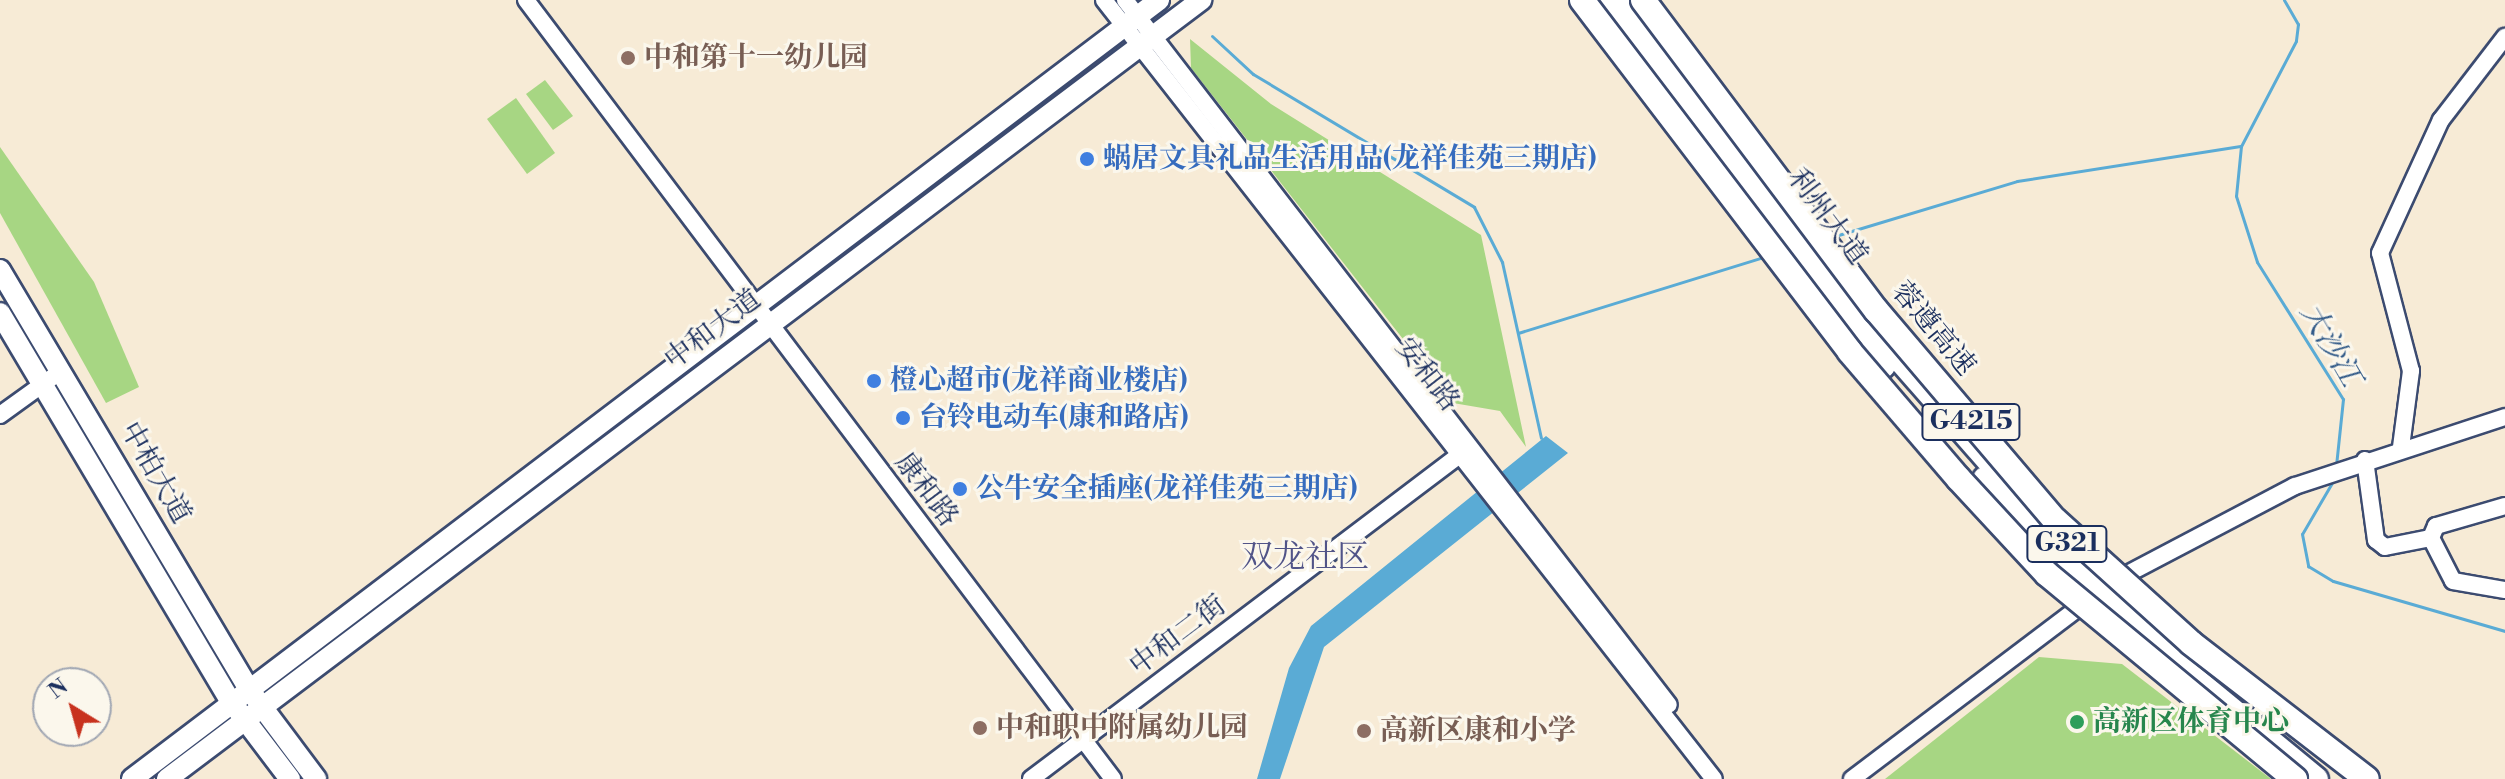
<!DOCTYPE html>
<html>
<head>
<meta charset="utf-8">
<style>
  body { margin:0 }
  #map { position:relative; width:2505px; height:779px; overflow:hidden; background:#f7ebd6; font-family:"Libre Bodoni","Noto Serif SC",serif }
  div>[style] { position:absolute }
  .green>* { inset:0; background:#a7d683 }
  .water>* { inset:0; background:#5aabd5 }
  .stream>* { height:3px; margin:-1.5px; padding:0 1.5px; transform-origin:1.5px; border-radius:1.5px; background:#5aabd5 }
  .roads { filter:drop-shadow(2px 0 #3c4b70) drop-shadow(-2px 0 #3c4b70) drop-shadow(0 2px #3c4b70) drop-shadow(0 -2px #3c4b70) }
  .minor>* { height:16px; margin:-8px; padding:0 8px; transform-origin:8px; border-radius:8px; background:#fff }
  .major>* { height:20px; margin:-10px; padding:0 10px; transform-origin:10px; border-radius:10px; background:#fff }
  .highway>* { height:24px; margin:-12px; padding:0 12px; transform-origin:12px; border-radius:12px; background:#fff }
  .bridges { filter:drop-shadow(2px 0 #3c4b70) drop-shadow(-2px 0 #3c4b70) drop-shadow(0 2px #3c4b70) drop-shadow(0 -2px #3c4b70) }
  .highway-bridge>* { height:24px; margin:-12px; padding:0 12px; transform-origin:12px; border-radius:12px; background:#fff }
  .dots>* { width:22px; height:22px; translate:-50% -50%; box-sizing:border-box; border:4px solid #fbf7ec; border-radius:50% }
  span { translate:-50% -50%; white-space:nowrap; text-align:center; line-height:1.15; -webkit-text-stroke:6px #fbf7ec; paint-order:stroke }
  .shield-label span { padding:2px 6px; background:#fbf7ec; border:2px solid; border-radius:6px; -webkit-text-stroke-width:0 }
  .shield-label { font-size:26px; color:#1b2f5e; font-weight:700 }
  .education-label { font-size:28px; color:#785e54; font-weight:700 }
  .left { translate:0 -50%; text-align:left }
  .shop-label { font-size:28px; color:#366cbe; font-weight:700 }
  .street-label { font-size:28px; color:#1b2f5e }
  .leisure-label { font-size:28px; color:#27864d; font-weight:700 }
  .water-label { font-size:30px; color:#315a88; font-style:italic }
  .quarter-label { font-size:32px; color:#515488 }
  .north { position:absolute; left:32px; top:667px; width:80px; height:80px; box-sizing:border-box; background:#fbf7ec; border:2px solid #a1a7b3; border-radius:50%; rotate:323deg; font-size:22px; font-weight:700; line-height:32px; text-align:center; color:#1b2f5e }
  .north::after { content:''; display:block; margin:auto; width:28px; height:36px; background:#c8321e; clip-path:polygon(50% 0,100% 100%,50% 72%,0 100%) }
</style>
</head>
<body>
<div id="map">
  <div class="green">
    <i style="clip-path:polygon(1190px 39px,1271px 104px,1481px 235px,1526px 447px,1500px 411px,1453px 403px,1191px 68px)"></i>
    <i style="clip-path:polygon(545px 80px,573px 116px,553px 130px,526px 94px)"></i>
    <i style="clip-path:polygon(516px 98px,555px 153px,527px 174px,487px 119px)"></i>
    <i style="clip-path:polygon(0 147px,94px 282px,139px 387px,106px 403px,0 213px)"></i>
    <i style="clip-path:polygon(2039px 657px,2122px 664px,2271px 779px,1885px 779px)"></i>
  </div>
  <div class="water">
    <i style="clip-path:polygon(1546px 436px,1568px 453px,1324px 647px,1280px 779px,1257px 779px,1289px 668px,1311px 626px)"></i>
  </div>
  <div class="stream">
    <i style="left:2284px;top:0;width:28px;rotate:60deg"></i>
    <i style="left:2298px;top:24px;width:17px;rotate:97deg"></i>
    <i style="left:2296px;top:41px;width:119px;rotate:117.6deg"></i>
    <i style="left:2241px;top:146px;width:50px;rotate:95.7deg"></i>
    <i style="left:2236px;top:196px;width:69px;rotate:72.3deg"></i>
    <i style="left:2257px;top:262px;width:162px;rotate:57.9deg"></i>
    <i style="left:2343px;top:399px;width:67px;rotate:96deg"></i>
    <i style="left:1212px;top:36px;width:56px;rotate:42.8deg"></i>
    <i style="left:1253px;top:74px;width:258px;rotate:31deg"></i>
    <i style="left:1474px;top:207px;width:62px;rotate:63deg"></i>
    <i style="left:1502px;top:262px;width:180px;rotate:77.5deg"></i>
    <i style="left:1835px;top:236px;width:190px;rotate:-16.8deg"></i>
    <i style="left:2017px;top:181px;width:226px;rotate:-8.9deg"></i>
    <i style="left:1518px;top:333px;width:260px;rotate:-17.2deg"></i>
    <i style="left:2333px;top:481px;width:61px;rotate:120.3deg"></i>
    <i style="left:2302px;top:534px;width:33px;rotate:79deg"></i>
    <i style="left:2308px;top:566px;width:29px;rotate:31deg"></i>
    <i style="left:2333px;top:581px;width:179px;rotate:16.2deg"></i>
  </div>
  <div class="roads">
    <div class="minor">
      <i style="left:526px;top:0;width:975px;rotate:53deg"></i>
      <i style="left:1104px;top:0;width:989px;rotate:51.94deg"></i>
      <i style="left:1125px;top:0;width:890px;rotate:52.35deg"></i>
      <i style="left:0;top:415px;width:75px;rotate:-35.8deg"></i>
      <i style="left:2401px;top:447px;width:77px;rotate:-82.5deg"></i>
      <i style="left:2411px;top:371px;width:122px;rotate:-104.7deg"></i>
      <i style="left:2380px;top:253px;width:146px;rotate:-65.4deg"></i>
      <i style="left:2441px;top:120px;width:105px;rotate:-52.4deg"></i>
      <i style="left:2365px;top:460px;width:81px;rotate:82.2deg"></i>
      <i style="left:2376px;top:540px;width:11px;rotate:38deg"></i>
      <i style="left:2385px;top:547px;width:47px;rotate:-11.1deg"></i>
      <i style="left:2505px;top:506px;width:72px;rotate:163.8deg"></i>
      <i style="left:2436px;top:526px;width:13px;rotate:113deg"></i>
      <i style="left:2431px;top:538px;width:48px;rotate:62.9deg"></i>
      <i style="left:2453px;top:581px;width:53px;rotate:9.8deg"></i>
      <i style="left:2114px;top:581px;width:204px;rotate:-27.7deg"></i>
      <i style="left:2295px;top:486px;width:221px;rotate:-18.2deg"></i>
      <i style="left:1031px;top:779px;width:545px;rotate:-37.1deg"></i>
      <i style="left:1852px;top:779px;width:297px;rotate:-37.1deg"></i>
    </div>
    <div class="major">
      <i style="left:0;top:270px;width:486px;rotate:59.3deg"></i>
      <i style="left:248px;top:688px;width:114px;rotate:53.2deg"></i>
      <i style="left:0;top:313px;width:450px;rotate:59.3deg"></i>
      <i style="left:230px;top:700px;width:99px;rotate:52.8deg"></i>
      <i style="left:132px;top:779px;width:1289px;rotate:-37.18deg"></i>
      <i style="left:167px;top:779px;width:1295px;rotate:-36.99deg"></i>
    </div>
    <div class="highway">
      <i style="left:1601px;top:0;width:462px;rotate:52.4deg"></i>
      <i style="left:1626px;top:0;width:414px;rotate:53deg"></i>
      <i style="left:1875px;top:331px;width:208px;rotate:48.7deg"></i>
      <i style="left:1985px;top:479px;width:253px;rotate:44.4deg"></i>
      <i style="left:2166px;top:656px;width:194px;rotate:39.4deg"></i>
    </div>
  </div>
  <div class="bridges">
    <div class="highway-bridge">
      <i style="left:1582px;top:0;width:442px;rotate:52.7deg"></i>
      <i style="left:1850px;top:352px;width:166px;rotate:49.4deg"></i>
      <i style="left:1958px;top:478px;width:131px;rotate:47.2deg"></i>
      <i style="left:2047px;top:574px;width:322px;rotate:39.6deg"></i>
      <i style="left:1643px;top:0;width:388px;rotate:53.1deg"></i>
      <i style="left:1876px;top:310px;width:276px;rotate:49.6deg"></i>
      <i style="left:2055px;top:520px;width:183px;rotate:42.1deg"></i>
      <i style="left:2191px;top:643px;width:222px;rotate:37.7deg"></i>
    </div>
  </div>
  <div class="dots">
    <i style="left:628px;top:58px;background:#8d6e63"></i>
    <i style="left:1087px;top:159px;background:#3f7fe0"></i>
    <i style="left:874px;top:381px;background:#3f7fe0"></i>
    <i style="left:903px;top:418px;background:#3f7fe0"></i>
    <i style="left:960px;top:489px;background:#3f7fe0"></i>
    <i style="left:2077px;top:722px;background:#2e9e5b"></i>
    <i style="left:980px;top:728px;background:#8d6e63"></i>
    <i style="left:1364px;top:731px;background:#8d6e63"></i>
  </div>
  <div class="shield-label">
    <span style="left:1971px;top:422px">G4215</span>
    <span style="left:2067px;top:544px">G321</span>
  </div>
  <div class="education-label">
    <span class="left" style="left:644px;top:58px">中和第十一幼儿园</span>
    <span class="left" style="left:996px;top:728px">中和职中附属幼儿园</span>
    <span class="left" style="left:1380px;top:731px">高新区康和小学</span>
  </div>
  <div class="shop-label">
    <span class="left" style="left:1103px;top:159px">蜗居文具礼品生活用品(龙祥佳苑三期店)</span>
    <span class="left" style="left:890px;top:381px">橙心超市(龙祥商业楼店)</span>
    <span class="left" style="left:919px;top:418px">台铃电动车(康和路店)</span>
    <span class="left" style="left:976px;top:489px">公牛安全插座(龙祥佳苑三期店)</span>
  </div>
  <div class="street-label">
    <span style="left:1827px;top:217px;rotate:53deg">利州大道</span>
    <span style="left:1933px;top:329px;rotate:50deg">蓉遵高速</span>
    <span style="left:713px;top:330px;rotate:-37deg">中和大道</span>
    <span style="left:1427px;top:375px;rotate:52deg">安和路</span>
    <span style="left:155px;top:473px;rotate:60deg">中柏大道</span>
    <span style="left:926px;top:490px;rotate:53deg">康和路</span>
    <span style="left:1178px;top:636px;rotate:-37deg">中和二街</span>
  </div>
  <div class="leisure-label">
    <span class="left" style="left:2093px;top:722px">高新区体育中心</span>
  </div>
  <div class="water-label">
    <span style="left:2330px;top:345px;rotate:60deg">大沙江</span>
  </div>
  <div class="quarter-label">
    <span style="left:1305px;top:557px">双龙社区</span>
  </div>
  <div class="north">N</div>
</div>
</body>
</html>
